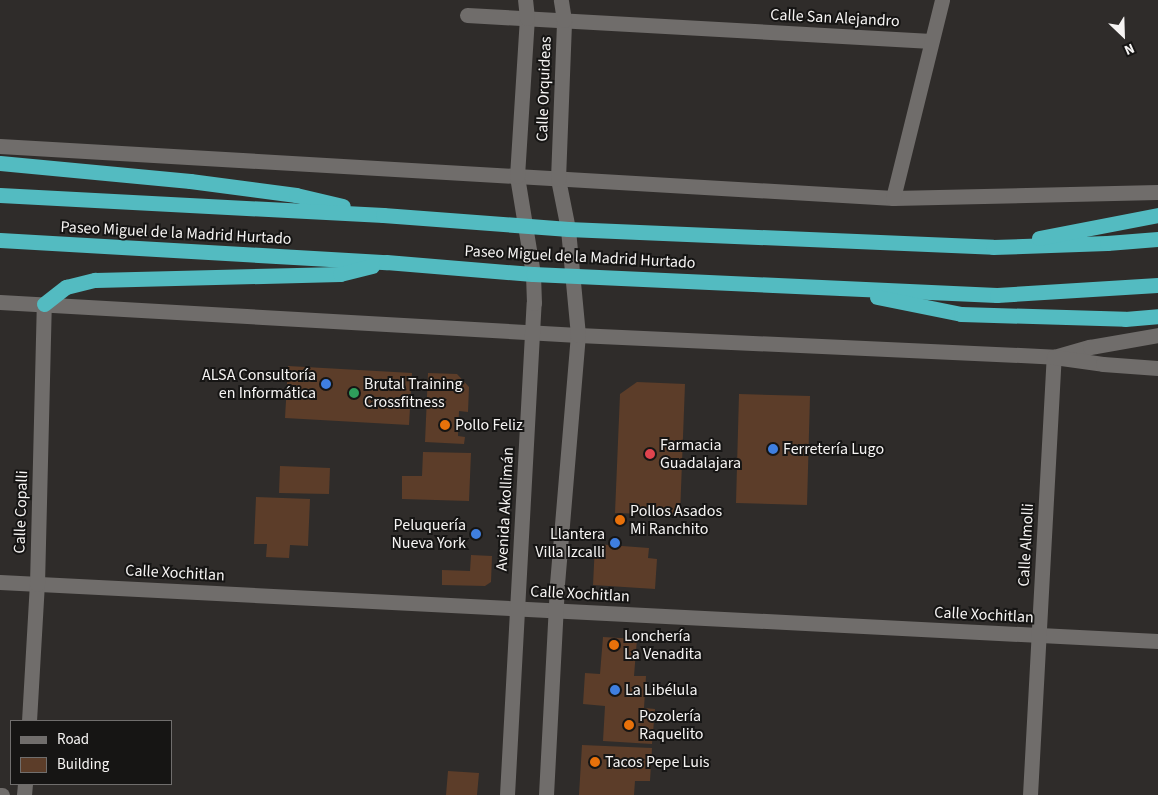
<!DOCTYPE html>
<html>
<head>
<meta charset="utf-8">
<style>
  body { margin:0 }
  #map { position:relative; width:1158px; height:795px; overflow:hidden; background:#2f2c2a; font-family:"Source Sans 3",sans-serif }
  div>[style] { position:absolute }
  .building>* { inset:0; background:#5c3d29 }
  .minor>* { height:15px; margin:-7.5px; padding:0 7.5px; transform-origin:7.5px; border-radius:7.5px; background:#706d6b }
  .highway>* { height:15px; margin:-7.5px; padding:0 7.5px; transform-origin:7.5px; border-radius:7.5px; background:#53bbc1 }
  .dots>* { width:14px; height:14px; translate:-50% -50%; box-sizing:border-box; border:2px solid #161514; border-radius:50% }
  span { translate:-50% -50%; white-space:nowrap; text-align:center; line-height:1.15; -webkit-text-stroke:4px #161514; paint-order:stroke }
  .street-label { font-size:16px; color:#f6f4f3 }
  .poi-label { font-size:16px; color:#f6f4f3 }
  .right { translate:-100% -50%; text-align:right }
  .left { translate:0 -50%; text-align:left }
  .legend { position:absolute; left:10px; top:720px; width:162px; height:65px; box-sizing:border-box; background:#161514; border:1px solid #706e6d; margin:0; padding:6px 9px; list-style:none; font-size:15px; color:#f6f4f3 }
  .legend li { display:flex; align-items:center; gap:10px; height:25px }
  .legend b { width:25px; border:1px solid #706e6d }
  .north { position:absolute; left:1098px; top:10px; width:50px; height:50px; -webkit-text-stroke:4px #161514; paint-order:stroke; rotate:156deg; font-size:14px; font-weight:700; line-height:20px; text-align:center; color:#f6f4f3 }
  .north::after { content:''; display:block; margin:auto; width:18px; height:22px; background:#f6f4f3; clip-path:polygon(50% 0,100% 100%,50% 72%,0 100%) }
</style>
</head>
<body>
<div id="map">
  <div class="building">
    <i style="clip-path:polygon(288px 366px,412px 373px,409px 425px,285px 418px)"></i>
    <i style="clip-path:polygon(428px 373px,457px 374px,469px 387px,468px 412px,459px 411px,458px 436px,465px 437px,464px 444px,425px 442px)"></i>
    <i style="clip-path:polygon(637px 382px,685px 384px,680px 515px,615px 513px,620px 394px)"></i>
    <i style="clip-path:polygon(739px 394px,810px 396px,807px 505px,736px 503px)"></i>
    <i style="clip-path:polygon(423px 452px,471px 453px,469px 501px,402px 499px,402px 476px,422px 476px)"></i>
    <i style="clip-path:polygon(280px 466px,330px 468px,329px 494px,279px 493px)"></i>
    <i style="clip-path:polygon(256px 497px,310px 499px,308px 546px,290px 545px,289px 558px,266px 557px,267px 544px,254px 544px)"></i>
    <i style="clip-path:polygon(595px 544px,649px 548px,648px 558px,657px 559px,655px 589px,593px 585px)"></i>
    <i style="clip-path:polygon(471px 555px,492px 556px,491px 582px,485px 586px,442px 585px,442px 570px,470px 571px)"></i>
    <i style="clip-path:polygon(603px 637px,637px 639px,634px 676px,646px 676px,644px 708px,655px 709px,652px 744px,603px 741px,605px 706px,583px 704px,585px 673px,600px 674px)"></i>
    <i style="clip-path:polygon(582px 745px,652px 748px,650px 781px,635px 781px,634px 795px,579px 795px)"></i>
    <i style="clip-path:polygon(448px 771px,479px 773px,477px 795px,446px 795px)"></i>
  </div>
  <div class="minor">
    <i style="left:467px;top:15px;width:465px;rotate:3.2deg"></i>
    <i style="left:0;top:146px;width:895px;rotate:3.33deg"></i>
    <i style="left:893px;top:198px;width:265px;rotate:-1.3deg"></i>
    <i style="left:893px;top:198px;width:204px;rotate:-76.1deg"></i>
    <i style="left:0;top:302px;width:579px;rotate:3.27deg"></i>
    <i style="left:578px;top:335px;width:477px;rotate:2.6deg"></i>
    <i style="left:1054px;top:357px;width:37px;rotate:-16deg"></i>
    <i style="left:1090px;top:347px;width:69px;rotate:-10deg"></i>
    <i style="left:0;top:582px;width:1160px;rotate:2.92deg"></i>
    <i style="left:29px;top:721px;width:137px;rotate:-86.7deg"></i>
    <i style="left:37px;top:584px;width:280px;rotate:-88.6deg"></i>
    <i style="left:0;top:795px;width:2px"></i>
    <i style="left:24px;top:795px;width:11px;rotate:-85deg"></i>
    <i style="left:507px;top:795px;width:493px;rotate:-86.9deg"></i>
    <i style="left:534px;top:303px;width:29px;rotate:-92deg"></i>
    <i style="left:533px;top:274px;width:99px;rotate:-99.3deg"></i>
    <i style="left:517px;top:176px;width:158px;rotate:-86.4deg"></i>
    <i style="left:527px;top:18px;width:18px;rotate:-96deg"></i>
    <i style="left:546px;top:795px;width:211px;rotate:-87deg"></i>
    <i style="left:557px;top:584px;width:250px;rotate:-85.2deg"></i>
    <i style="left:578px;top:335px;width:106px;rotate:-95.4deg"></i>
    <i style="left:568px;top:229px;width:51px;rotate:-101.3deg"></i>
    <i style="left:558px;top:179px;width:159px;rotate:-87.8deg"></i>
    <i style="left:564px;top:20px;width:20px;rotate:-99deg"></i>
    <i style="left:1030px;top:795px;width:439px;rotate:-86.9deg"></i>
    <i style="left:1054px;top:357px;width:49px;rotate:8.1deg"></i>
    <i style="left:1103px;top:364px;width:55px;rotate:4.2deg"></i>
  </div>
  <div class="highway">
    <i style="left:0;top:163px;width:191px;rotate:5.4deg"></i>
    <i style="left:190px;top:181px;width:107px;rotate:7.5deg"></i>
    <i style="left:296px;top:195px;width:48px;rotate:13.2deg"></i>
    <i style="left:0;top:195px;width:384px;rotate:3deg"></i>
    <i style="left:383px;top:215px;width:186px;rotate:4.3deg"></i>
    <i style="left:568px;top:229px;width:425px;rotate:2.4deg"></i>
    <i style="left:993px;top:247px;width:114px;rotate:-2deg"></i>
    <i style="left:1107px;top:243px;width:51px;rotate:-4.5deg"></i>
    <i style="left:1039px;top:238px;width:121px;rotate:-10.9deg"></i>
    <i style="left:0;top:240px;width:387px;rotate:3.3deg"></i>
    <i style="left:386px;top:262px;width:147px;rotate:4.7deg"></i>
    <i style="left:533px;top:274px;width:464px;rotate:2.6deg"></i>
    <i style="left:997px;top:295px;width:161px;rotate:-3.6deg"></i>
    <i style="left:877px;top:297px;width:86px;rotate:11.4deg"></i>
    <i style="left:961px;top:314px;width:164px;rotate:1.7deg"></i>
    <i style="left:1125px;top:319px;width:33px;rotate:-5deg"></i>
    <i style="left:44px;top:304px;width:28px;rotate:-38deg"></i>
    <i style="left:66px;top:287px;width:30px;rotate:-14deg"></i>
    <i style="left:95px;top:280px;width:245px;rotate:-1.4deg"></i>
    <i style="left:340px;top:274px;width:33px;rotate:-14deg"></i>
  </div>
  <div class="dots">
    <i style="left:326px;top:384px;background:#3f7fe0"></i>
    <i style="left:354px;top:393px;background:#2e9e5b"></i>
    <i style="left:445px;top:425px;background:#e8710a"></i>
    <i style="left:773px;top:449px;background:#3f7fe0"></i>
    <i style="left:650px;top:454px;background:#e0444e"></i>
    <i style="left:620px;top:520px;background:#e8710a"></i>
    <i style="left:476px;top:534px;background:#3f7fe0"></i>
    <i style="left:615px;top:543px;background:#3f7fe0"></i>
    <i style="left:614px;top:645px;background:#e8710a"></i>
    <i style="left:615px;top:690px;background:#3f7fe0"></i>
    <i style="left:629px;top:725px;background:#e8710a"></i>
    <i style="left:595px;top:762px;background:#e8710a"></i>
  </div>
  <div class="street-label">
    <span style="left:835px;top:18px;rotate:3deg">Calle San Alejandro</span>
    <span style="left:544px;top:89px;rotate:-88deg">Calle Orquideas</span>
    <span style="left:176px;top:233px;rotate:3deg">Paseo Miguel de la Madrid Hurtado</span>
    <span style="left:580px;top:257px;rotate:3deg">Paseo Miguel de la Madrid Hurtado</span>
    <span style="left:505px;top:509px;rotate:-87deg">Avenida Akollimán</span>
    <span style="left:21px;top:512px;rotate:-88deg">Calle Copalli</span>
    <span style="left:1026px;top:545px;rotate:-87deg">Calle Almolli</span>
    <span style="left:175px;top:573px;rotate:3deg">Calle Xochitlan</span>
    <span style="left:580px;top:594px;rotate:3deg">Calle Xochitlan</span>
    <span style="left:984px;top:615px;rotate:3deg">Calle Xochitlan</span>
  </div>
  <div class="poi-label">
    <span class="right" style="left:316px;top:384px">ALSA Consultoría<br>en Informática</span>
    <span class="left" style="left:364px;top:393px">Brutal Training<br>Crossfitness</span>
    <span class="left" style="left:455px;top:425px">Pollo Feliz</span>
    <span class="left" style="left:660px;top:454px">Farmacia<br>Guadalajara</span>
    <span class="left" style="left:783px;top:449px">Ferretería Lugo</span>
    <span class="left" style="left:630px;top:520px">Pollos Asados<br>Mi Ranchito</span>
    <span class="right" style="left:466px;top:534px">Peluquería<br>Nueva York</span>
    <span class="right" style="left:605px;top:543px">Llantera<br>Villa Izcalli</span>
    <span class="left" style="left:624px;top:645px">Lonchería<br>La Venadita</span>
    <span class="left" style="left:625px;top:690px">La Libélula</span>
    <span class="left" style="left:639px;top:725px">Pozolería<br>Raquelito</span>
    <span class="left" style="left:605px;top:762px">Tacos Pepe Luis</span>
  </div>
  <ul class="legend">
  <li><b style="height:6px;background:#706d6b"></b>Road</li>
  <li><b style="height:14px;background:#5c3d29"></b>Building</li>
  </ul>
  <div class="north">N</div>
</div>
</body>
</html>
